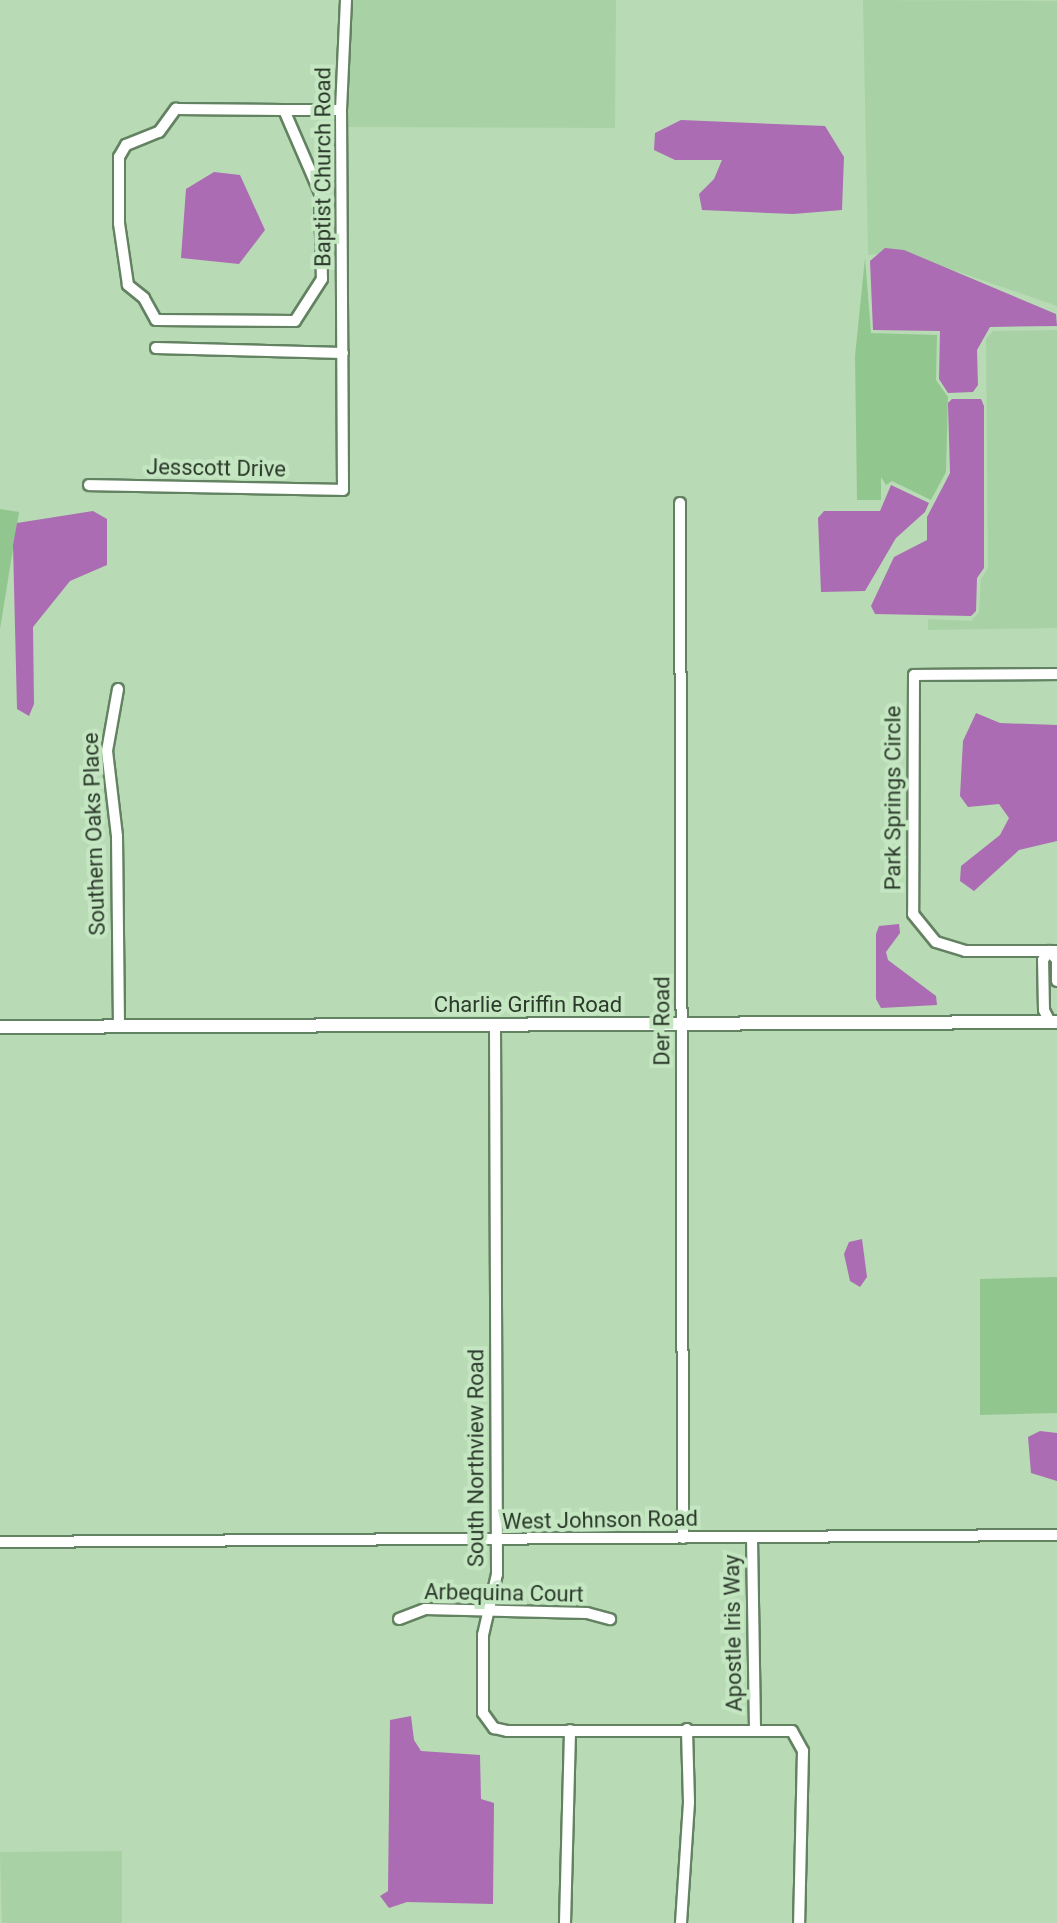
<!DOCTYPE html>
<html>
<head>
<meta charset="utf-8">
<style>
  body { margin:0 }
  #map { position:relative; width:1057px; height:1923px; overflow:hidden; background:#b8dab5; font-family:Roboto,sans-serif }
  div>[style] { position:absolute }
  .built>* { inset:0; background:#a9d1a6 }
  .green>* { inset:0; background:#91c78e }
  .water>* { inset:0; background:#ab6cb3 }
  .roads { filter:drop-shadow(2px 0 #638261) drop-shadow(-2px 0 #638261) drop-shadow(0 2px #638261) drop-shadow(0 -2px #638261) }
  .minor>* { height:10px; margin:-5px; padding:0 5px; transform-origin:5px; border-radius:5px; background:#fff }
  .tertiary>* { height:12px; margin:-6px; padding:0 6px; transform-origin:6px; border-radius:6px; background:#fff }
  span { translate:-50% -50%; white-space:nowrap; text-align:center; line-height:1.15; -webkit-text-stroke:8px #c4e7c2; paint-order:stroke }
  .street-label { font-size:22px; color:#2c3a2b }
</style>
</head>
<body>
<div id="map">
  <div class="built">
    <i style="clip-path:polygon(348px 0,616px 0,615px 128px,346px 127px)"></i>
    <i style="clip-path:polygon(863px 0,1057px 1px,1057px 306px,901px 252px,868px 255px)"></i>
    <i style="clip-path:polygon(1057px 330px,1057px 628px,928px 630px,928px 619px,971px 621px,979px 612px,981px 579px,988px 568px,986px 339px,993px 331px)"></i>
    <i style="clip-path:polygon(122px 1851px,122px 1923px,2px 1923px,0 1852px)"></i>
  </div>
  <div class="green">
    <i style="clip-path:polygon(865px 258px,871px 333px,937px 335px,936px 380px,948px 397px,946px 472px,931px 500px,892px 481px,886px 485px,881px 477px,881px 500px,857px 500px,855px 356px)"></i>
    <i style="clip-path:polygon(0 509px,19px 512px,0 629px)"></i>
    <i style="clip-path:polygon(1057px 1277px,1057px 1413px,980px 1415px,980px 1279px)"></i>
  </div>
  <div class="water">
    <i style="clip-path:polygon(681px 120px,825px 126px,844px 157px,842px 210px,793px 214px,702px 210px,699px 194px,714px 179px,722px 160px,675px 160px,654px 150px,655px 133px)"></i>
    <i style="clip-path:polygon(214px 172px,240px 175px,265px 230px,239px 264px,181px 258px,186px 189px)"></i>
    <i style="clip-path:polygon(885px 248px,904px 250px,1056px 314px,1057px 326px,990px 327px,977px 350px,978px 385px,973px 392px,948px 393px,939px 379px,940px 331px,873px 330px,870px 261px)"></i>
    <i style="clip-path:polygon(952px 399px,981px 399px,984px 406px,984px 568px,977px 578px,976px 611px,971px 616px,875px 614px,871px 606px,894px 557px,927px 540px,927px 517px,950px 473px,948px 403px)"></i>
    <i style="clip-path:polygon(891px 485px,929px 503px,925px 512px,896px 538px,865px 591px,821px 592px,818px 518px,824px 511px,880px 511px)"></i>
    <i style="clip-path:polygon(93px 511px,107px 519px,107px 565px,70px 581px,33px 627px,34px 704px,29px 716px,17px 709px,13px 545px,17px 523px)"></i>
    <i style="clip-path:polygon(976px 713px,1000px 723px,1057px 725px,1057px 841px,1019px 850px,974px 891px,960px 881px,961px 866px,1000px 835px,1009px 818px,999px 804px,968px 807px,960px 796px,963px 741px)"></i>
    <i style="clip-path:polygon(899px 924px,900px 933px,886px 952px,888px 960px,936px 996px,937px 1005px,881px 1008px,876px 999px,876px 934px,879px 926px)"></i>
    <i style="clip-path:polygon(862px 1239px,867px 1277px,860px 1287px,850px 1281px,844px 1254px,849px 1242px)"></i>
    <i style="clip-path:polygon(1040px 1431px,1057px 1433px,1057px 1481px,1031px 1473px,1028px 1437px)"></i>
    <i style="clip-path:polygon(411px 1716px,414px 1740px,421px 1751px,480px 1755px,481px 1799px,494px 1803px,493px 1904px,407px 1902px,389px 1908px,380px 1896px,388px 1891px,390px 1720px)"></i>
  </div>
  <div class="roads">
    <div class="minor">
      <i style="left:176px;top:109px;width:108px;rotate:0.5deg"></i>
      <i style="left:284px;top:110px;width:90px;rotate:66.6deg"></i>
      <i style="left:320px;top:193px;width:86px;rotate:88.7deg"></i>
      <i style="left:322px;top:279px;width:50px;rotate:122.7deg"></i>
      <i style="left:295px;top:321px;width:139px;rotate:-179.6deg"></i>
      <i style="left:156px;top:320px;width:25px;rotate:-119deg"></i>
      <i style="left:144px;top:298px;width:21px;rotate:-141deg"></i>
      <i style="left:128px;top:285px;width:63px;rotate:-98.3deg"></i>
      <i style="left:119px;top:223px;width:66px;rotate:-90deg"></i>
      <i style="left:119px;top:157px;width:14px;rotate:-60deg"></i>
      <i style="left:126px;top:145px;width:35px;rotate:-22deg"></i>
      <i style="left:159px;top:132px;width:29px;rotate:-54deg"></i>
      <i style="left:284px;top:110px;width:57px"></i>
      <i style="left:156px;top:348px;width:187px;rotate:1.5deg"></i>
      <i style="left:89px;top:485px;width:254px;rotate:1.1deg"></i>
      <i style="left:343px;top:490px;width:380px;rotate:-90.3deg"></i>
      <i style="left:341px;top:110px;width:110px;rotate:-87.4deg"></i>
      <i style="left:680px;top:503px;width:1035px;rotate:89.83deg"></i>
      <i style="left:1057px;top:674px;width:143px;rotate:179.6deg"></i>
      <i style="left:914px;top:675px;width:239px;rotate:90.2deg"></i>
      <i style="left:913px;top:914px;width:36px;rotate:51deg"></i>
      <i style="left:936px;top:942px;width:30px;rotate:17deg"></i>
      <i style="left:965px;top:951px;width:92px"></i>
      <i style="left:118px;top:689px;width:63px;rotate:100.1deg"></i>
      <i style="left:107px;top:751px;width:86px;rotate:83.3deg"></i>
      <i style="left:117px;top:836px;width:191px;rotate:89.4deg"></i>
      <i style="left:1050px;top:1022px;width:13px;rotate:-117deg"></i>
      <i style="left:1044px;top:1010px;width:50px;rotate:-91.1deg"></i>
      <i style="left:1043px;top:960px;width:11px;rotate:-56deg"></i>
      <i style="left:1049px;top:951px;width:12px;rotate:48deg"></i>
      <i style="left:1057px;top:960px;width:21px;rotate:90deg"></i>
      <i style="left:495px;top:1025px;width:549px;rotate:89.79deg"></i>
      <i style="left:497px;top:1574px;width:63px;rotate:102.9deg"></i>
      <i style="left:483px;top:1635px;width:78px;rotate:90deg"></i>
      <i style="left:483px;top:1713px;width:19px;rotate:54deg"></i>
      <i style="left:494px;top:1728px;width:13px;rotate:13deg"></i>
      <i style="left:507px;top:1731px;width:285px"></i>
      <i style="left:792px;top:1731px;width:23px;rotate:61deg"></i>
      <i style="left:803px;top:1751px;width:172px;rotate:91.3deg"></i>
      <i style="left:752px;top:1538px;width:190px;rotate:89.1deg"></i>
      <i style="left:0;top:1542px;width:1057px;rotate:-0.38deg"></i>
      <i style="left:399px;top:1619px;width:28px;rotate:-21deg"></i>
      <i style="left:425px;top:1609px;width:162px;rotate:1.4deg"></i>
      <i style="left:587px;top:1613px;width:24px;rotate:15deg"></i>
      <i style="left:565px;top:1923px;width:193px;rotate:-88.5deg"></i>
      <i style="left:681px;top:1923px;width:121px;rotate:-86.2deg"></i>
      <i style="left:689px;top:1802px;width:73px;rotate:-91.6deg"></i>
    </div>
    <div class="tertiary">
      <i style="left:0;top:1027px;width:1057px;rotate:-0.27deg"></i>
    </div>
  </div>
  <div class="street-label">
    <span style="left:323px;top:167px;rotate:-90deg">Baptist Church Road</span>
    <span style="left:216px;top:468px;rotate:1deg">Jesscott Drive</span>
    <span style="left:893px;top:798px;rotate:-90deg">Park Springs Circle</span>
    <span style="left:94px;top:834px;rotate:-92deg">Southern Oaks Place</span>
    <span style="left:528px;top:1005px">Charlie Griffin Road</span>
    <span style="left:662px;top:1021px;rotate:-90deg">Der Road</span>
    <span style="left:476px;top:1458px;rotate:-90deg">South Northview Road</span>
    <span style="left:600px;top:1520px;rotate:-1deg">West Johnson Road</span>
    <span style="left:504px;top:1593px;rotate:1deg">Arbequina Court</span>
    <span style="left:733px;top:1633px;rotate:-91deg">Apostle Iris Way</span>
  </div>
</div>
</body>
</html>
